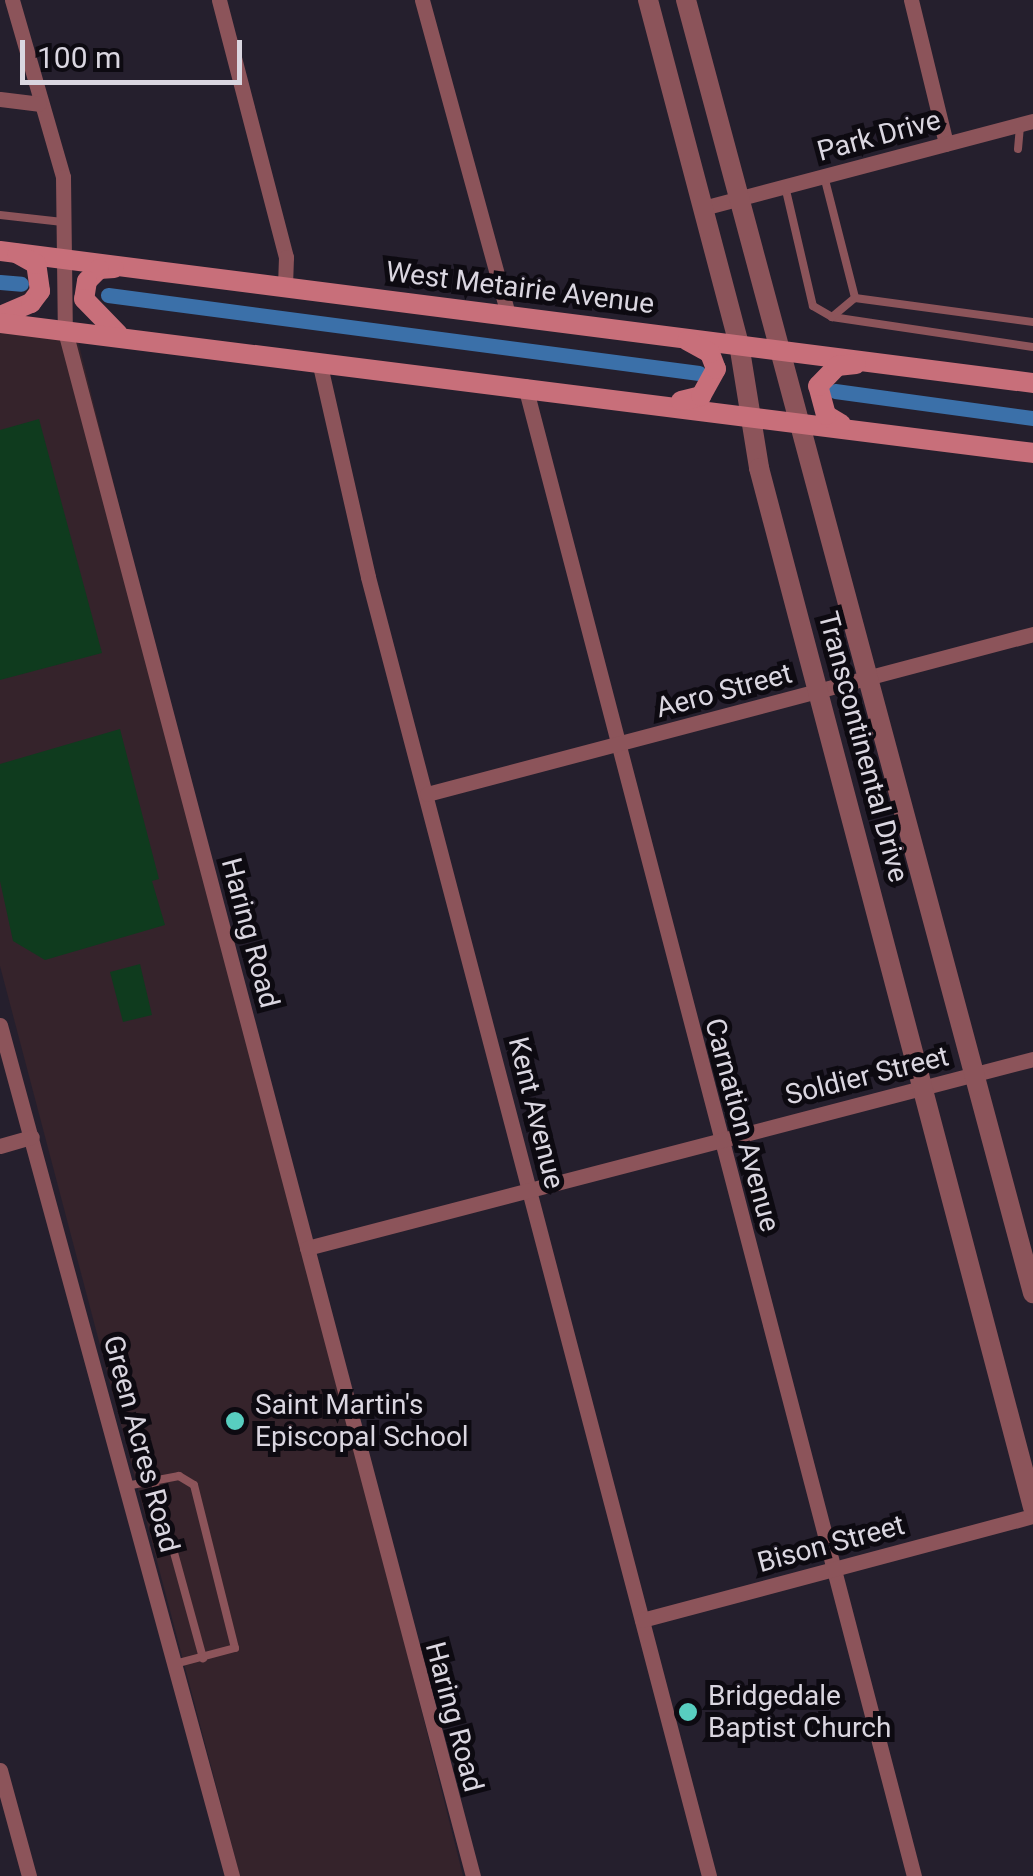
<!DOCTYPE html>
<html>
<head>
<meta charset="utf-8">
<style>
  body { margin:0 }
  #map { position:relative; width:1033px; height:1876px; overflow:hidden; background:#251f2d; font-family:Roboto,sans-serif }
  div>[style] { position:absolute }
  .education>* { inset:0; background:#35232b }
  .green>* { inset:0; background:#0f3b1e }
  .canal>* { height:15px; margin:-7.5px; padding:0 7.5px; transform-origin:7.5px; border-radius:7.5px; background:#3b70a9 }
  .service>* { height:8px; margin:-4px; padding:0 4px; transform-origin:4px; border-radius:4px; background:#8c545a }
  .minor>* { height:15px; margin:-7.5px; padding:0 7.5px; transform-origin:7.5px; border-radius:7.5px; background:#8c545a }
  .tertiary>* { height:20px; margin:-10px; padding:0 10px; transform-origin:10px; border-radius:10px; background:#8c545a }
  .secondary>* { height:20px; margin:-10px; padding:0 10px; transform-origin:10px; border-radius:10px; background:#c86f7a }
  .dots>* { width:28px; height:28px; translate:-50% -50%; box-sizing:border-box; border:5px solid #0d0a11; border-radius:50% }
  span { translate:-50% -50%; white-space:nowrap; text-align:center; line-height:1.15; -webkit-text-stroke:10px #0d0a11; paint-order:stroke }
  .street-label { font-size:28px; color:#dad6e0 }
  .poi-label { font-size:28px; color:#dad6e0 }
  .left { translate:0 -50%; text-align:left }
  .scale { position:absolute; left:20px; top:40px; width:222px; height:45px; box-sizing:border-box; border:5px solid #dad6e0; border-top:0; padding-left:12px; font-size:30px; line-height:35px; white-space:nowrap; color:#dad6e0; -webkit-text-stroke:8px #0d0a11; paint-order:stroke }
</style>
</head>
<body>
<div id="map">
  <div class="education">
    <i style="clip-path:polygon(0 321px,74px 325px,463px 1876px,240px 1876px,0 966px)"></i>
  </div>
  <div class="green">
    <i style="clip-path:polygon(39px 419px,102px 653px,0 680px,0 430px)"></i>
    <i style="clip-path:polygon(120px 729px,159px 879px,152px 881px,165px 925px,45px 960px,13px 941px,0 881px,0 764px)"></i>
    <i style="clip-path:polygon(140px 964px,152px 1015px,123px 1022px,110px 972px)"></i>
  </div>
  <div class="canal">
    <i style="left:0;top:282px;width:21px;rotate:5deg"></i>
    <i style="left:108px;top:295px;width:596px;rotate:7.52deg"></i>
    <i style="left:835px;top:391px;width:200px;rotate:7.8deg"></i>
  </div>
  <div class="service">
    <i style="left:1018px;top:149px;width:25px;rotate:-85deg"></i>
    <i style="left:824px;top:176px;width:126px;rotate:75.7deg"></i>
    <i style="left:785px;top:186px;width:123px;rotate:76.9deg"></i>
    <i style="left:813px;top:306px;width:22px;rotate:30deg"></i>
    <i style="left:832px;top:317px;width:203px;rotate:8.5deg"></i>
    <i style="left:0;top:215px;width:63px;rotate:6.3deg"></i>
    <i style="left:832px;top:317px;width:30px;rotate:-40deg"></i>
    <i style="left:855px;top:298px;width:180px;rotate:7.7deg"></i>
    <i style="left:154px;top:1480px;width:185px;rotate:74.6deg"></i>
    <i style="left:126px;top:1486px;width:54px;rotate:-10.7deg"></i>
    <i style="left:179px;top:1476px;width:17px;rotate:31deg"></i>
    <i style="left:194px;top:1485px;width:168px;rotate:75.9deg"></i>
    <i style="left:235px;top:1648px;width:62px;rotate:165.1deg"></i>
  </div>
  <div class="minor">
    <i style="left:12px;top:0;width:184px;rotate:73.9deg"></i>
    <i style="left:63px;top:177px;width:154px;rotate:89.3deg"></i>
    <i style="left:65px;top:331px;width:1598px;rotate:75.21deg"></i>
    <i style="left:219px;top:0;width:266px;rotate:75.4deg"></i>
    <i style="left:286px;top:257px;width:28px;rotate:92deg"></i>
    <i style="left:422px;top:0;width:326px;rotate:74.7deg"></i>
    <i style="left:911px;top:0;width:148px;rotate:76.3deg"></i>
    <i style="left:0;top:99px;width:39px;rotate:7deg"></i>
    <i style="left:703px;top:208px;width:341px;rotate:-14.8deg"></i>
    <i style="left:319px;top:361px;width:221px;rotate:77.2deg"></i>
    <i style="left:368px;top:577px;width:1343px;rotate:75.29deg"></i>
    <i style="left:525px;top:386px;width:1540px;rotate:75.37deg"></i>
    <i style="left:427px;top:794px;width:627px;rotate:-14.79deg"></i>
    <i style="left:0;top:1025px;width:882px;rotate:74.75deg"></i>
    <i style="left:0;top:1146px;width:33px;rotate:-16deg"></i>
    <i style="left:307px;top:1248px;width:750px;rotate:-14.59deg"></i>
    <i style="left:642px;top:1620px;width:405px;rotate:-14.9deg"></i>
    <i style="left:0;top:1770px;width:110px;rotate:74.7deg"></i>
  </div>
  <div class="tertiary">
    <i style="left:648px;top:0;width:356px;rotate:75.2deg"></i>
    <i style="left:739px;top:344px;width:126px;rotate:80.8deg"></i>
    <i style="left:759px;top:468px;width:1075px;rotate:75.23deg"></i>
    <i style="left:686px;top:0;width:1339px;rotate:74.98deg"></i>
  </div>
  <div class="secondary">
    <i style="left:0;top:251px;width:1041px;rotate:7.28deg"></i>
    <i style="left:114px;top:268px;width:15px;rotate:176deg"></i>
    <i style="left:99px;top:269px;width:17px;rotate:135deg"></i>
    <i style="left:87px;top:281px;width:18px;rotate:99deg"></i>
    <i style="left:84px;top:299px;width:49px;rotate:45.8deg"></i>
    <i style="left:0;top:316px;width:34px;rotate:-23deg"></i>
    <i style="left:31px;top:303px;width:15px;rotate:-53deg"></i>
    <i style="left:40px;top:291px;width:27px;rotate:-98deg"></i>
    <i style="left:36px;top:264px;width:21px;rotate:-151deg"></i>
    <i style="left:0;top:323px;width:1041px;rotate:7.17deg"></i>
    <i style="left:681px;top:401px;width:21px;rotate:-14deg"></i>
    <i style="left:701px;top:396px;width:31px;rotate:-61deg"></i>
    <i style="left:716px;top:369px;width:17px;rotate:-111deg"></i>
    <i style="left:710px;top:353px;width:26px;rotate:-151deg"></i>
    <i style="left:841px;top:424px;width:17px;rotate:-149deg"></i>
    <i style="left:826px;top:415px;width:30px;rotate:-105deg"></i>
    <i style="left:818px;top:386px;width:28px;rotate:-46deg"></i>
    <i style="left:837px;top:366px;width:19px;rotate:-6deg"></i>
  </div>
  <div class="dots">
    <i style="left:235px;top:1421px;background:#58cec0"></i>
    <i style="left:688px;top:1712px;background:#58cec0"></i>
  </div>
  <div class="street-label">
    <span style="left:879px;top:136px;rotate:-15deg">Park Drive</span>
    <span style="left:520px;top:288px;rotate:7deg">West Metairie Avenue</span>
    <span style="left:724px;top:691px;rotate:-15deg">Aero Street</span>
    <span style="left:863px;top:747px;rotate:75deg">Transcontinental Drive</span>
    <span style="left:250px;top:933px;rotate:75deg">Haring Road</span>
    <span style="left:867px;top:1076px;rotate:-14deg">Soldier Street</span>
    <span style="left:536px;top:1113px;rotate:76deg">Kent Avenue</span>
    <span style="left:742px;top:1125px;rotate:75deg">Carnation Avenue</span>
    <span style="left:141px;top:1444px;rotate:75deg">Green Acres Road</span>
    <span style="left:831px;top:1544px;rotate:-15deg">Bison Street</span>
    <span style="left:454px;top:1717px;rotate:75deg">Haring Road</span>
  </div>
  <div class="poi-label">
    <span class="left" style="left:255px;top:1421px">Saint Martin's<br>Episcopal School</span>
    <span class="left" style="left:708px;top:1712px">Bridgedale<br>Baptist Church</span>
  </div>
  <div class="scale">100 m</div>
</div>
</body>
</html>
